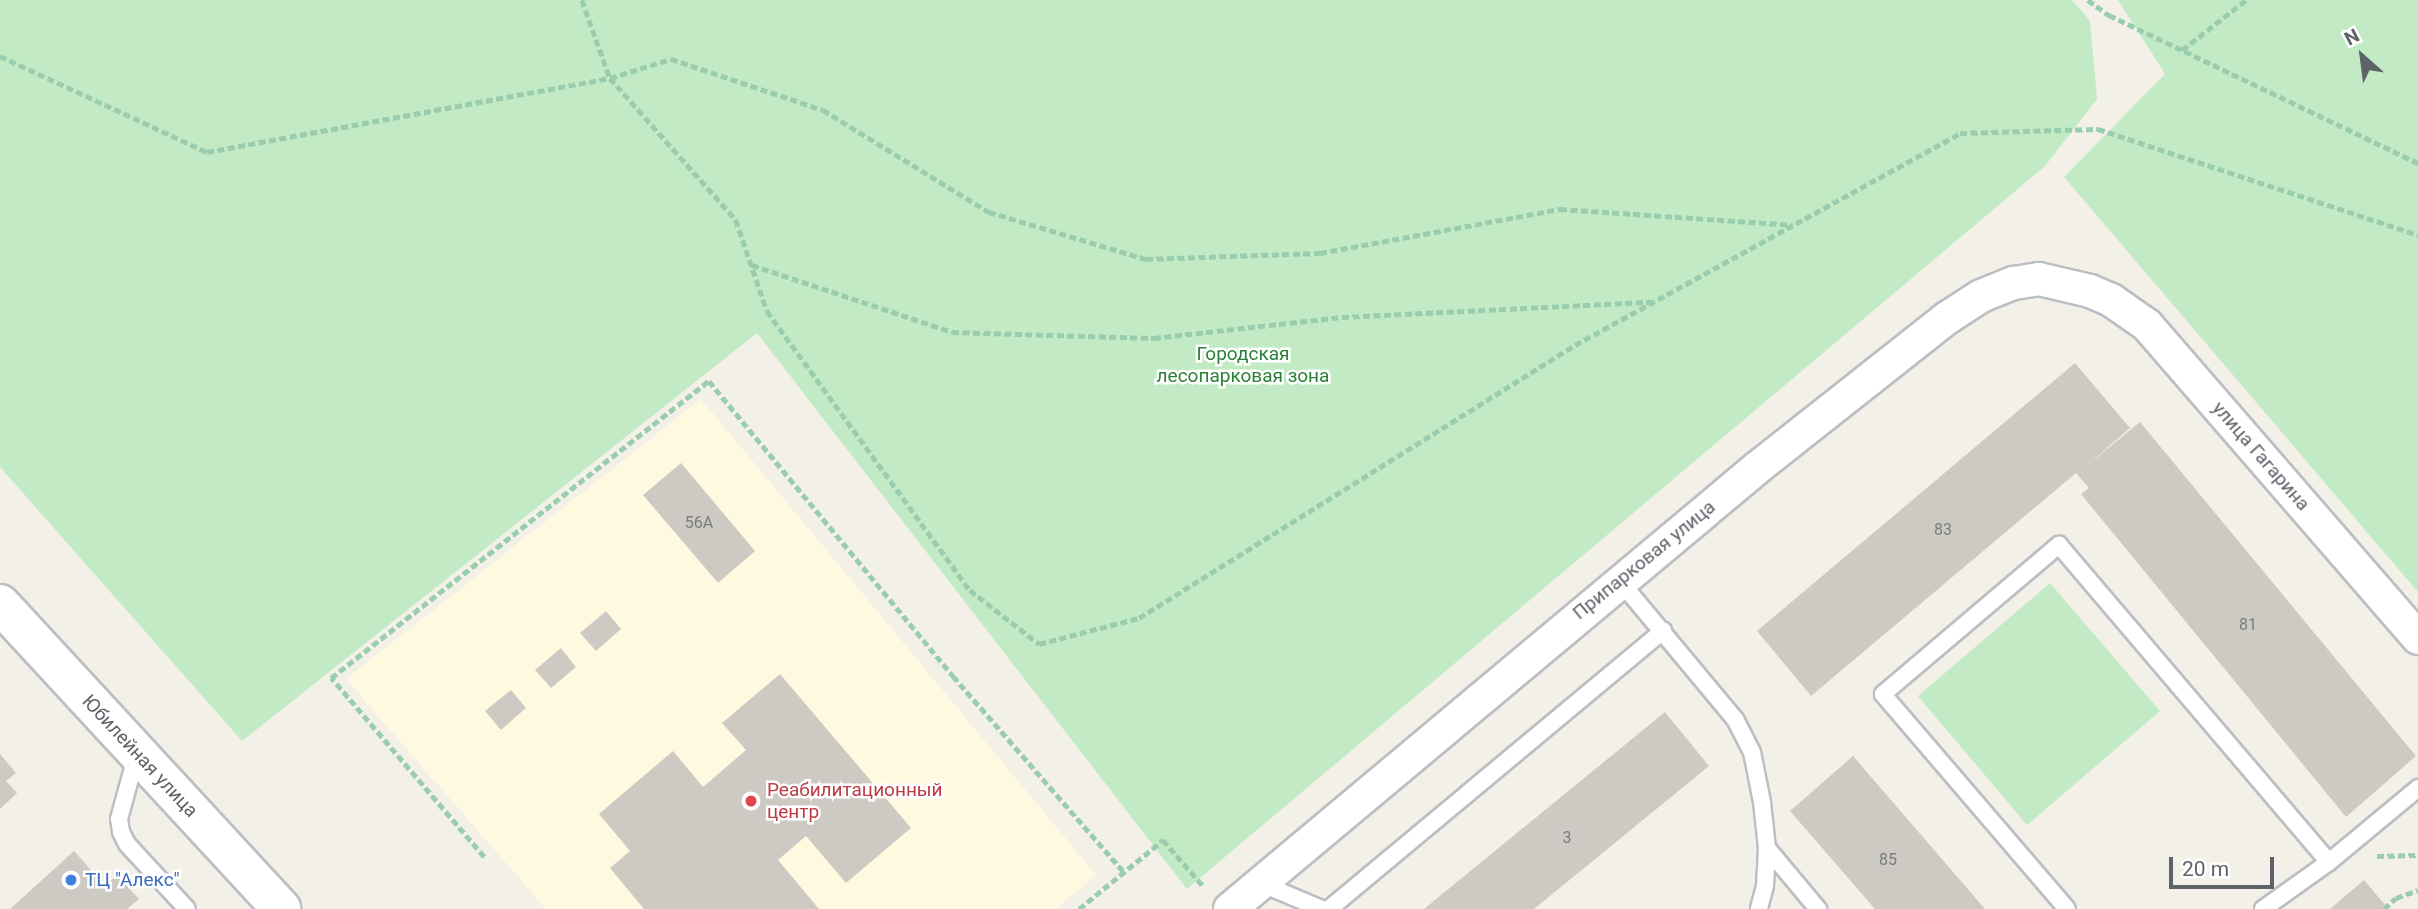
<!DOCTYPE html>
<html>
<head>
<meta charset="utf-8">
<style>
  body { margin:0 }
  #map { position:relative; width:2418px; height:909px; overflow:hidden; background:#f2f0e7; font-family:Roboto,sans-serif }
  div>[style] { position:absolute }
  .commercial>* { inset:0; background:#fffadf }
  .green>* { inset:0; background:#c2ebc5 }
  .building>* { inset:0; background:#cdcac4 }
  .path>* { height:4.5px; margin-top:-2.25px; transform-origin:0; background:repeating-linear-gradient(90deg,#99cdad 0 7px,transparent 0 10.5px) }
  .roads { filter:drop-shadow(2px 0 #bbbec3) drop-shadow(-2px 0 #bbbec3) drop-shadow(0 2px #bbbec3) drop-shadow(0 -2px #bbbec3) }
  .lane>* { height:16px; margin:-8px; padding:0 8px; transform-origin:8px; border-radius:8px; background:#fff }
  .street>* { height:32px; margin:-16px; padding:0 16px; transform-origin:16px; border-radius:16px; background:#fff }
  .secondary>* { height:38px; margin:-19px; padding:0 19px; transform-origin:19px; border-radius:19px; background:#fff }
  .dots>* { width:19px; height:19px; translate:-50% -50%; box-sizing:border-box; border:4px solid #fff; border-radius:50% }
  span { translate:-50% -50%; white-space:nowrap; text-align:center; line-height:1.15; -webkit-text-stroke:5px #fff; paint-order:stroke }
  .number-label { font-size:16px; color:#7a7c80 }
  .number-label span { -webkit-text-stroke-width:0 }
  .park-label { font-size:19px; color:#2b8137 }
  .street-label { font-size:19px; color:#5e6269 }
  .health-label { font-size:19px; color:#be3a42 }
  .left { translate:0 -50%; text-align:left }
  .shop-label { font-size:19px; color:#366cbe }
  .north { position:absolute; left:2327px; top:21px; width:70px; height:70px; -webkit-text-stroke:5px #fff; paint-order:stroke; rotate:332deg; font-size:19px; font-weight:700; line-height:28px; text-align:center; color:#5e6269 }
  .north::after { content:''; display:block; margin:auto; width:24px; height:32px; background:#5e6269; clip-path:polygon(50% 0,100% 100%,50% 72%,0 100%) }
  .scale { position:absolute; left:2169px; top:857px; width:105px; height:32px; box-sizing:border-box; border:4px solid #5e6269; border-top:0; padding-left:9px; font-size:21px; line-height:24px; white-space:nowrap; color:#5e6269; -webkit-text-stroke:5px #fff; paint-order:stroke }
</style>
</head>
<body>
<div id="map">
  <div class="commercial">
    <i style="clip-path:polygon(701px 399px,1096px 875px,1056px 909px,546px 909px,346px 679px)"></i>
  </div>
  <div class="green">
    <i style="clip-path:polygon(0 0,2072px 0,2090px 21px,2097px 99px,2045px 166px,1187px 889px,757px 333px,242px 741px,0 467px)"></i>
    <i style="clip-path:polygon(2118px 0,2418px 0,2418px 592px,2064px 177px,2165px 74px)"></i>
    <i style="clip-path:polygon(2050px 583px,2160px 711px,2027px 825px,1918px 696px)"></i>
  </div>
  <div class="building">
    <i style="clip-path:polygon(2075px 363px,2130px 428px,2085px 467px,2140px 422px,2416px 756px,2346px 817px,2081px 494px,2089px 488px,2076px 473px,1811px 696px,1757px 631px)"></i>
    <i style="clip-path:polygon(681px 463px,755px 551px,718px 583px,643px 495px)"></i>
    <i style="clip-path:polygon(606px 611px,621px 629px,596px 651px,580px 633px)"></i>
    <i style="clip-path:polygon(561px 648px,576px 667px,551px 688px,535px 670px)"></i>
    <i style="clip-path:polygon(780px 674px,911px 828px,846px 883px,806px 836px,778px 860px,819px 909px,644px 909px,610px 868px,630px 851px,599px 814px,673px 751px,703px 787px,746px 750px,722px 723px)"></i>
    <i style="clip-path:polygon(511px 690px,526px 708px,501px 730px,485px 711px)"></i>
    <i style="clip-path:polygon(1665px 712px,1709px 766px,1534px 909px,1424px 909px)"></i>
    <i style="clip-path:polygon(0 754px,16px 773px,6px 781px,17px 793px,0 809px)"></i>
    <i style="clip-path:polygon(1853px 756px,1985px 909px,1875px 909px,1790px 811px)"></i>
    <i style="clip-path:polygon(74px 851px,105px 886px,117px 875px,139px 899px,127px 909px,10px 909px)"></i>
    <i style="clip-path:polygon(2364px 880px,2386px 906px,2383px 909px,2330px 909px)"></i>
  </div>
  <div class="path">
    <i style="left:582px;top:0;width:83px;rotate:70.3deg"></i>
    <i style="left:610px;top:78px;width:64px;rotate:-17.3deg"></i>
    <i style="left:671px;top:59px;width:160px;rotate:18.5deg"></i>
    <i style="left:823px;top:110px;width:195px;rotate:31.6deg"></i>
    <i style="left:989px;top:212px;width:164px;rotate:16.7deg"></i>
    <i style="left:1146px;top:259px;width:174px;rotate:-2deg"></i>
    <i style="left:1320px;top:253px;width:244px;rotate:-10.4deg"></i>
    <i style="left:1560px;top:209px;width:233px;rotate:3.9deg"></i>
    <i style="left:2088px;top:0;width:26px;rotate:36deg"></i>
    <i style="left:2109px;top:15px;width:343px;rotate:25.6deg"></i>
    <i style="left:2182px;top:50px;width:81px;rotate:-38deg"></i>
    <i style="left:0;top:56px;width:228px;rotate:24.9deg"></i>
    <i style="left:207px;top:152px;width:410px;rotate:-10.4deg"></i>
    <i style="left:610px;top:78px;width:190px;rotate:48.4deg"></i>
    <i style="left:736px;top:220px;width:96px;rotate:71.2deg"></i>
    <i style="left:767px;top:311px;width:345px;rotate:54deg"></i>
    <i style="left:970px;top:590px;width:88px;rotate:38deg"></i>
    <i style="left:1039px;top:644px;width:103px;rotate:-14.6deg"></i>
    <i style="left:1139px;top:618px;width:514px;rotate:-32.05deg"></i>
    <i style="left:1575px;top:345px;width:440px;rotate:-28.8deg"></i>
    <i style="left:1960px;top:133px;width:138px;rotate:-1.7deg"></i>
    <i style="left:2098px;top:129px;width:337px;rotate:18.3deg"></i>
    <i style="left:752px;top:265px;width:211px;rotate:18.5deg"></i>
    <i style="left:952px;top:332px;width:202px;rotate:1.7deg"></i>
    <i style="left:1154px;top:338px;width:189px;rotate:-6.4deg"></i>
    <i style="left:1342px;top:317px;width:310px;rotate:-2.8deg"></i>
    <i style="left:2377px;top:856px;width:41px;rotate:-1.4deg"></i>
    <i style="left:484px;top:857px;width:235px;rotate:-130.5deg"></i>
    <i style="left:331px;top:678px;width:481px;rotate:-38.2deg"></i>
    <i style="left:709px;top:381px;width:383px;rotate:50.4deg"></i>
    <i style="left:953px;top:676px;width:260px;rotate:48.9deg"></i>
    <i style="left:1079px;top:909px;width:109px;rotate:-39.4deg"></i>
    <i style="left:1163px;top:840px;width:62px;rotate:48.9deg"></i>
    <i style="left:2384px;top:909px;width:16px;rotate:-43deg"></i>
    <i style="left:2396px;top:898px;width:23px;rotate:-20deg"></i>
  </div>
  <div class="roads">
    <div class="lane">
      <i style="left:1619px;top:580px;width:181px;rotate:50.2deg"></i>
      <i style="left:1735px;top:719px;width:37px;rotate:63deg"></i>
      <i style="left:1752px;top:752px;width:51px;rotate:78.7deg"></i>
      <i style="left:1762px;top:802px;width:46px;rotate:83.8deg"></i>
      <i style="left:1767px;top:848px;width:38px;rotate:93deg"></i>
      <i style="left:1765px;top:886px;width:24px;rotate:105deg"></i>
      <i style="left:136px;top:757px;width:64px;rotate:105.3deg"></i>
      <i style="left:119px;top:819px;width:13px;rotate:81deg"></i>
      <i style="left:121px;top:832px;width:13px;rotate:63deg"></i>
      <i style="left:127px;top:844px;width:88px;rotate:47.3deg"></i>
      <i style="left:1767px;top:848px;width:80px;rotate:50.1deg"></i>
      <i style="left:1260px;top:883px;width:67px;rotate:22.8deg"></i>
      <i style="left:1329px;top:909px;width:435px;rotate:-39.8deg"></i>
      <i style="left:2067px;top:909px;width:283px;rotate:-130.6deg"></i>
      <i style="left:1883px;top:694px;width:231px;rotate:-40.3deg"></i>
      <i style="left:2059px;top:545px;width:416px;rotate:49.6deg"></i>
      <i style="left:2263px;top:909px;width:81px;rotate:-35.5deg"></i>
      <i style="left:2329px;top:862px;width:116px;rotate:-39.7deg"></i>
    </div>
    <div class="street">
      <i style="left:1230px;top:909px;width:687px;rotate:-39.92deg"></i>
      <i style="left:1757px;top:468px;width:242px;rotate:-38.3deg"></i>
      <i style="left:1947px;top:318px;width:40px;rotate:-32.9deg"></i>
      <i style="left:1981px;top:296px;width:35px;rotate:-22deg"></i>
      <i style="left:2014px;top:283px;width:25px;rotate:-9deg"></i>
      <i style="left:2039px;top:279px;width:52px;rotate:13.2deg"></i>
      <i style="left:2090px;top:291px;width:23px;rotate:23deg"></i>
      <i style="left:2111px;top:300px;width:44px;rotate:34.8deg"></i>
      <i style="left:2147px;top:325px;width:414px;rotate:49.1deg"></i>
    </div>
    <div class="secondary">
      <i style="left:0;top:604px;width:415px;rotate:47.3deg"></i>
    </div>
  </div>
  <div class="dots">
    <i style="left:751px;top:801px;background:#e0444e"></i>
    <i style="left:71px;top:880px;background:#3f7fe0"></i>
  </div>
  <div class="number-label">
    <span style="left:699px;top:523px">56А</span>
    <span style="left:1943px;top:530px">83</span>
    <span style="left:2248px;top:625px">81</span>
    <span style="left:1567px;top:838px">3</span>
    <span style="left:1888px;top:860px">85</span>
  </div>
  <div class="park-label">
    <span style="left:1243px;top:365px">Городская<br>лесопарковая зона</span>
  </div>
  <div class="street-label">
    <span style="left:2261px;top:456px;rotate:49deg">улица Гагарина</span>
    <span style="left:1644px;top:560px;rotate:-39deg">Припарковая улица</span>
    <span style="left:140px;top:756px;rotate:47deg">Юбилейная улица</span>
  </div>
  <div class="health-label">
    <span class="left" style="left:767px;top:801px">Реабилитационный<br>центр</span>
  </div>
  <div class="shop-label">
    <span class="left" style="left:85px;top:880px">ТЦ "Алекс"</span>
  </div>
  <div class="north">N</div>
  <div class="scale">20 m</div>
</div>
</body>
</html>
